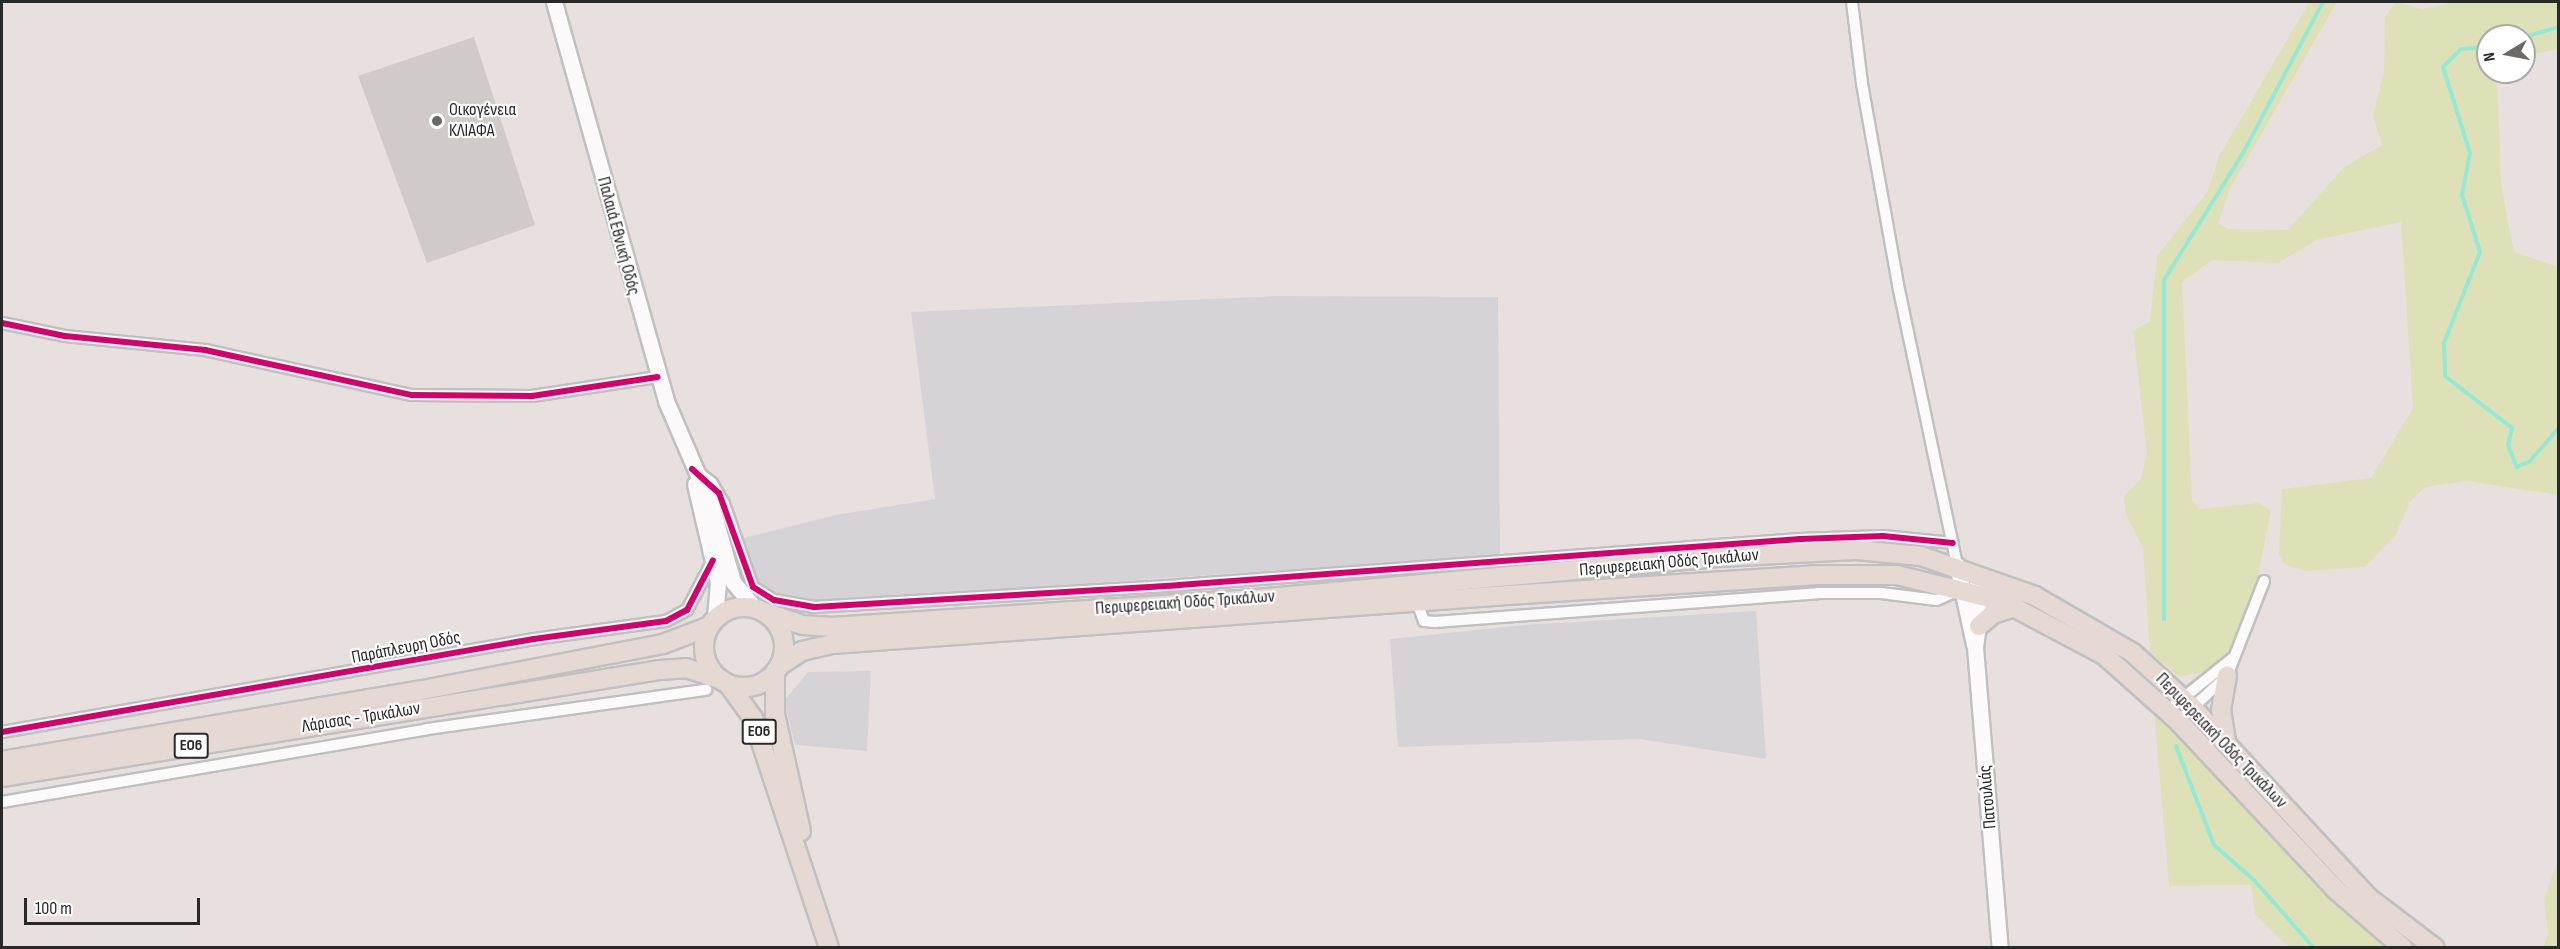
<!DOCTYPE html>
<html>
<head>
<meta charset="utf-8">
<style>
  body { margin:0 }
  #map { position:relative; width:2560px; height:949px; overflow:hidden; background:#e8e0de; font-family:"Sofia Sans Condensed",sans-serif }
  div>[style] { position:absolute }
  .industrial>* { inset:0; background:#d6d3d6 }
  .green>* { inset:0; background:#dee1b7 }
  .stream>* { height:4px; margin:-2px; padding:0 2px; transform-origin:2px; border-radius:2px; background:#93e9d3 }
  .building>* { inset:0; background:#d0cac9 }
  .roads { filter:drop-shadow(2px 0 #c1c0c0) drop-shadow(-2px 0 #c1c0c0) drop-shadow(0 2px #c1c0c0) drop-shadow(0 -2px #c1c0c0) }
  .street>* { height:10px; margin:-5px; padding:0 5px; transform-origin:5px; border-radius:5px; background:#fcfafa }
  .secondary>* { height:15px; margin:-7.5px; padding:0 7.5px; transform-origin:7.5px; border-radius:7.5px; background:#fcfafa }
  .primary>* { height:18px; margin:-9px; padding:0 9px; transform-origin:9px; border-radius:9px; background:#e6d8d3 }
  .primary>.ring { margin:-9px; padding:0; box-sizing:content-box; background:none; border:18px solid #e6d8d3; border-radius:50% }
  .cycleway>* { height:6px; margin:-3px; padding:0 3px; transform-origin:3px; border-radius:3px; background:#d6006c }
  .dots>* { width:16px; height:16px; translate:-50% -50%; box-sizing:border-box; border:3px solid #fff; border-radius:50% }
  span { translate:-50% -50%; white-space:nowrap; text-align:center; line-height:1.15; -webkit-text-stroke:4.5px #fff; paint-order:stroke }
  .shield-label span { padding:2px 4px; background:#fff; border:2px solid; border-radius:4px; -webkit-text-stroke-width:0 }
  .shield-label { font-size:16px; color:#292929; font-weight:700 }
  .poi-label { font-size:18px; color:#292929 }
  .left { translate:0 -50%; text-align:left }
  .street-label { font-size:18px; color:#292929 }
  .frame { position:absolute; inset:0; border:3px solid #292929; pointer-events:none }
  .north { position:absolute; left:2476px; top:24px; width:60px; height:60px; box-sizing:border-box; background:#fff; border:2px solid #a9a9a9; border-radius:50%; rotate:260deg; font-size:16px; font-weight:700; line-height:24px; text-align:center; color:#292929 }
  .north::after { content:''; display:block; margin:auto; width:21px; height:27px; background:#6c6968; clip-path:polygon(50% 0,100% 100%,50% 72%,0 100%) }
  .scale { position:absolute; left:24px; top:898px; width:176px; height:27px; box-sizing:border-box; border:3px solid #292929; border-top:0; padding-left:8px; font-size:18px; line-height:21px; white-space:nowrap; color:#292929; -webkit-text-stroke:4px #fff; paint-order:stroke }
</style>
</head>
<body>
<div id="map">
  <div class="industrial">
    <i style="clip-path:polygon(1278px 296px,1498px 297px,1500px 555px,816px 602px,777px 597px,755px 585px,740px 539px,836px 515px,935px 499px,911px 312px)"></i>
    <i style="clip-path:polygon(1756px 611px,1766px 759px,1640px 739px,1398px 747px,1390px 639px,1524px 625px)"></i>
    <i style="clip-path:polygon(871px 671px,867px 751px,795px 745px,784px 701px,808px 672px)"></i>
  </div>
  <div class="green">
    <i style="clip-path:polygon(2309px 2px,2337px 2px,2230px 189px,2218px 223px,2228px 229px,2288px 230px,2344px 167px,2382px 145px,2373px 116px,2384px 71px,2385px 17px,2396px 2px,2422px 9px,2456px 2px,2558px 2px,2558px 49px,2524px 56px,2524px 36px,2488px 36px,2488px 72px,2497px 72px,2501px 183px,2512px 243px,2515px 252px,2558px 267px,2558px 495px,2467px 481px,2425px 487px,2410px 502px,2396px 534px,2365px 567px,2305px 571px,2284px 564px,2279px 555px,2282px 489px,2371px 478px,2413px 408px,2401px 222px,2316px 240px,2278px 263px,2212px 260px,2182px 282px,2192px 500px,2199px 509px,2259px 503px,2271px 510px,2251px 611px,2230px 650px,2206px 671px,2179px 677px,2150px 652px,2143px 548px,2126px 515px,2124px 496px,2141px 479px,2147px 453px,2133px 331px,2150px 321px,2157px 256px,2208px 191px,2219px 156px)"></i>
    <i style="clip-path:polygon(2154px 711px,2187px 738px,2277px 844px,2391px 947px,2289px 947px,2255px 914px,2251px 885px,2169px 886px)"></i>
    <i style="clip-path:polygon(2558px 861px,2558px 947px,2543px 947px,2548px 935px,2544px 898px)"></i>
  </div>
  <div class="stream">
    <i style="left:2524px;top:37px;width:35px;rotate:-16deg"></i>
    <i style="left:2488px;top:47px;width:27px;rotate:176deg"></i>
    <i style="left:2461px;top:49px;width:25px;rotate:135deg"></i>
    <i style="left:2443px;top:67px;width:90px;rotate:72.6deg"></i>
    <i style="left:2470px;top:153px;width:43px;rotate:100.8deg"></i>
    <i style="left:2462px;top:195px;width:60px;rotate:72.5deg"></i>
    <i style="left:2480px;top:252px;width:98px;rotate:111.6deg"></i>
    <i style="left:2444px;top:343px;width:33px;rotate:88deg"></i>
    <i style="left:2445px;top:376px;width:85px;rotate:37.8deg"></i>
    <i style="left:2512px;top:428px;width:17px;rotate:103deg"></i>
    <i style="left:2508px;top:445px;width:24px;rotate:68deg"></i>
    <i style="left:2517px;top:467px;width:14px;rotate:-25deg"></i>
    <i style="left:2530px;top:461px;width:43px;rotate:-48.8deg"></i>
    <i style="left:2164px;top:619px;width:339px;rotate:-90deg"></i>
    <i style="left:2164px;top:280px;width:150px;rotate:-58.1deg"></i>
    <i style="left:2243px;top:153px;width:171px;rotate:-62.1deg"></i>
    <i style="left:2176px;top:746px;width:106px;rotate:69deg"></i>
    <i style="left:2214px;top:845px;width:53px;rotate:41.2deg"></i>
    <i style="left:2254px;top:880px;width:91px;rotate:48.6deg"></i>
  </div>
  <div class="building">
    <i style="clip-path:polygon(474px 37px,535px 225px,427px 263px,358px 76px)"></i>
  </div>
  <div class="roads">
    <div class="street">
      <i style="left:1852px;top:2px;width:83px;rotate:83deg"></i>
      <i style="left:1862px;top:84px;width:204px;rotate:79.8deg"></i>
      <i style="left:1898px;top:285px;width:286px;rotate:78.1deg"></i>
      <i style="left:2px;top:323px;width:64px;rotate:11.7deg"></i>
      <i style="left:65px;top:336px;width:141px;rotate:5.7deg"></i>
      <i style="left:205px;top:350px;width:212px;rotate:12.3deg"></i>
      <i style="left:412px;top:395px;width:120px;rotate:0.5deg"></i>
      <i style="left:532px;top:396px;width:127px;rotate:-8.6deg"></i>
      <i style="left:695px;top:470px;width:21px;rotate:37deg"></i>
      <i style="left:712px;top:483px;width:24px;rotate:60deg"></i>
      <i style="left:724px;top:504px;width:88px;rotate:70.7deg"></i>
      <i style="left:753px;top:587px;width:25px;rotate:32deg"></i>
      <i style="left:774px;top:600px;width:41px;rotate:9.9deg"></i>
      <i style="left:814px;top:607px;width:366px;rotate:-3.4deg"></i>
      <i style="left:1179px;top:585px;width:623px;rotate:-4.24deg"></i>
      <i style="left:1800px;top:539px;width:83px;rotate:-2.1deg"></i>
      <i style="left:1883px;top:536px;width:70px;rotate:5.7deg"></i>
      <i style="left:1417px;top:602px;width:20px;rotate:70deg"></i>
      <i style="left:1424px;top:621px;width:11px;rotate:5deg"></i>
      <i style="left:1435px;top:622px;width:384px;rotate:-4.3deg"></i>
      <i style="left:1818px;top:593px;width:63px"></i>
      <i style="left:1881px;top:593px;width:56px;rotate:7.1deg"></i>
      <i style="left:1937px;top:600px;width:23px;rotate:-25deg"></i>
      <i style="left:2167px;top:711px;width:85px;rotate:-38.8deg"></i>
      <i style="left:2178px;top:721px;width:67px;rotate:-42.6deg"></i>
      <i style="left:2227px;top:676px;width:102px;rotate:-68.7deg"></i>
      <i style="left:2px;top:732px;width:540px;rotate:-9.92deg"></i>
      <i style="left:534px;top:639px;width:133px;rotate:-7.8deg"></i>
      <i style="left:666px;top:621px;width:24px;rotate:-28deg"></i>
      <i style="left:687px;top:610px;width:56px;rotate:-62.5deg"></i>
      <i style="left:2px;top:802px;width:431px;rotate:-9.7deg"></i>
      <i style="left:427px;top:729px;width:282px;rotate:-8deg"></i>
    </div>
    <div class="secondary">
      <i style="left:554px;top:2px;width:414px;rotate:74.3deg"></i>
      <i style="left:666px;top:401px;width:116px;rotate:66.7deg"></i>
      <i style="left:712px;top:508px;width:77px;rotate:74.2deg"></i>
      <i style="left:733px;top:582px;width:34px;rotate:50deg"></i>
      <i style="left:695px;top:484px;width:102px;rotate:76.9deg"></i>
      <i style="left:718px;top:583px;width:36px;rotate:95deg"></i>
      <i style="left:1957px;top:565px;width:81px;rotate:77.9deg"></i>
      <i style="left:1976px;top:586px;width:29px;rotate:84deg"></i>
      <i style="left:1979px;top:615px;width:32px;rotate:97deg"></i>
      <i style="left:1975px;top:647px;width:302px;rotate:85.3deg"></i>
    </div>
    <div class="primary">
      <i class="ring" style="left:704px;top:607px;width:62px;height:62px"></i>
      <i style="left:764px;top:612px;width:41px;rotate:18.4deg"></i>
      <i style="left:803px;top:625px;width:30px;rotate:4deg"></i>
      <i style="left:833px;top:627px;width:436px;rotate:-3.8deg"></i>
      <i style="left:1268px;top:598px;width:455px;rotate:-5.2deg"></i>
      <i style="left:1721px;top:557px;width:135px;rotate:-3deg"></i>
      <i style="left:1856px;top:550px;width:65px;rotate:5.3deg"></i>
      <i style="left:1921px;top:556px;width:121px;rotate:19.3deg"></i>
      <i style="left:2035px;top:596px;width:113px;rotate:30.2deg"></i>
      <i style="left:2133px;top:653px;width:81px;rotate:42.5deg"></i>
      <i style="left:2193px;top:708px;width:258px;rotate:47.2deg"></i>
      <i style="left:2368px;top:897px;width:84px;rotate:37.3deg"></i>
      <i style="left:1979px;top:626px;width:18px;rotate:-41deg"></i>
      <i style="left:1993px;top:614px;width:23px;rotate:-18deg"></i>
      <i style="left:779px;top:666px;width:27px;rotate:-33deg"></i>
      <i style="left:802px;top:651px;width:32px;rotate:-13deg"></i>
      <i style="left:833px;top:644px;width:677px;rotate:-4.15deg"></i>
      <i style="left:1508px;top:595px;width:307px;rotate:-3.7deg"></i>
      <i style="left:1814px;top:575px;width:83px"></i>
      <i style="left:1897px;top:575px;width:108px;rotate:13.9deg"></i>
      <i style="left:2002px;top:601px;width:115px;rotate:27.9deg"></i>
      <i style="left:2104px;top:655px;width:99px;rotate:41.7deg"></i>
      <i style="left:2178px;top:721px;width:230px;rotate:46.9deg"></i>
      <i style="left:2335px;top:889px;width:90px;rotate:40.9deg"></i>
      <i style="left:775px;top:672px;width:42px;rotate:90deg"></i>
      <i style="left:775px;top:714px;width:120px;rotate:77.5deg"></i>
      <i style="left:728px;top:684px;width:42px;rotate:53.7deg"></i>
      <i style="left:753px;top:718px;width:242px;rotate:71.7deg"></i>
      <i style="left:2226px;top:741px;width:31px;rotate:-99deg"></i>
      <i style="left:2221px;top:710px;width:35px;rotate:-80deg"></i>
      <i style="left:2px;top:761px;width:421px;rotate:-9.6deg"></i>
      <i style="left:417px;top:691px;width:250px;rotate:-10.8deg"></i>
      <i style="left:663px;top:644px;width:50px;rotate:-21deg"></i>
      <i style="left:2px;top:777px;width:667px;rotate:-9.24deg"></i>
      <i style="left:660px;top:670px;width:26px;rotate:-4deg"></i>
      <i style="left:686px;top:668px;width:36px;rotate:18deg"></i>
    </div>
  </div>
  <div class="cycleway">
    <i style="left:2px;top:323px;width:64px;rotate:11.7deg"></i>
    <i style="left:65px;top:336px;width:141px;rotate:5.7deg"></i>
    <i style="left:205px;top:350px;width:212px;rotate:12.3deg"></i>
    <i style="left:412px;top:395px;width:120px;rotate:0.5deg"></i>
    <i style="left:532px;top:396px;width:127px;rotate:-8.6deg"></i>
    <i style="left:692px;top:469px;width:36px;rotate:42deg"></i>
    <i style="left:719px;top:493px;width:100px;rotate:70.1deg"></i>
    <i style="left:753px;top:587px;width:25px;rotate:32deg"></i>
    <i style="left:774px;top:600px;width:41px;rotate:9.9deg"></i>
    <i style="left:814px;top:607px;width:366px;rotate:-3.4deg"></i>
    <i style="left:1179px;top:585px;width:623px;rotate:-4.24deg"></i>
    <i style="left:1800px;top:539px;width:83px;rotate:-2.1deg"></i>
    <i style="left:1883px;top:536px;width:70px;rotate:5.7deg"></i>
    <i style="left:2px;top:732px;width:540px;rotate:-9.92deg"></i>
    <i style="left:534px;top:639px;width:133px;rotate:-7.8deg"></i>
    <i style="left:666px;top:621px;width:24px;rotate:-28deg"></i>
    <i style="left:687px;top:610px;width:56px;rotate:-62.5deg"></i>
  </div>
  <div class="dots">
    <i style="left:437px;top:121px;background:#6c6968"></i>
  </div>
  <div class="shield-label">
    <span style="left:759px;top:732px">ΕΟ6</span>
    <span style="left:191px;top:746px">ΕΟ6</span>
  </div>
  <div class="poi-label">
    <span class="left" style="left:449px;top:121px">Οικογένεια<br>ΚΛΙΑΦΑ</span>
  </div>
  <div class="street-label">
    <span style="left:618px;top:236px;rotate:75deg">Παλαιά Εθνική Οδός</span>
    <span style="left:1669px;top:563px;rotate:-5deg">Περιφερειακή Οδός Τρικάλων</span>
    <span style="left:1185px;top:603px;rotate:-4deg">Περιφερειακή Οδός Τρικάλων</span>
    <span style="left:406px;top:648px;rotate:-11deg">Παράπλευρη Οδός</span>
    <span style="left:361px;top:718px;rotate:-9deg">Λάρισας - Τρικάλων</span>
    <span style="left:2221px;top:741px;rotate:46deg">Περιφερειακή Οδός Τρικάλων</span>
    <span style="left:1988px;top:797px;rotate:-95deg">Πατουλιάς</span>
  </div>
  <div class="frame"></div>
  <div class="north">N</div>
  <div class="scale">100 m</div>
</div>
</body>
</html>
